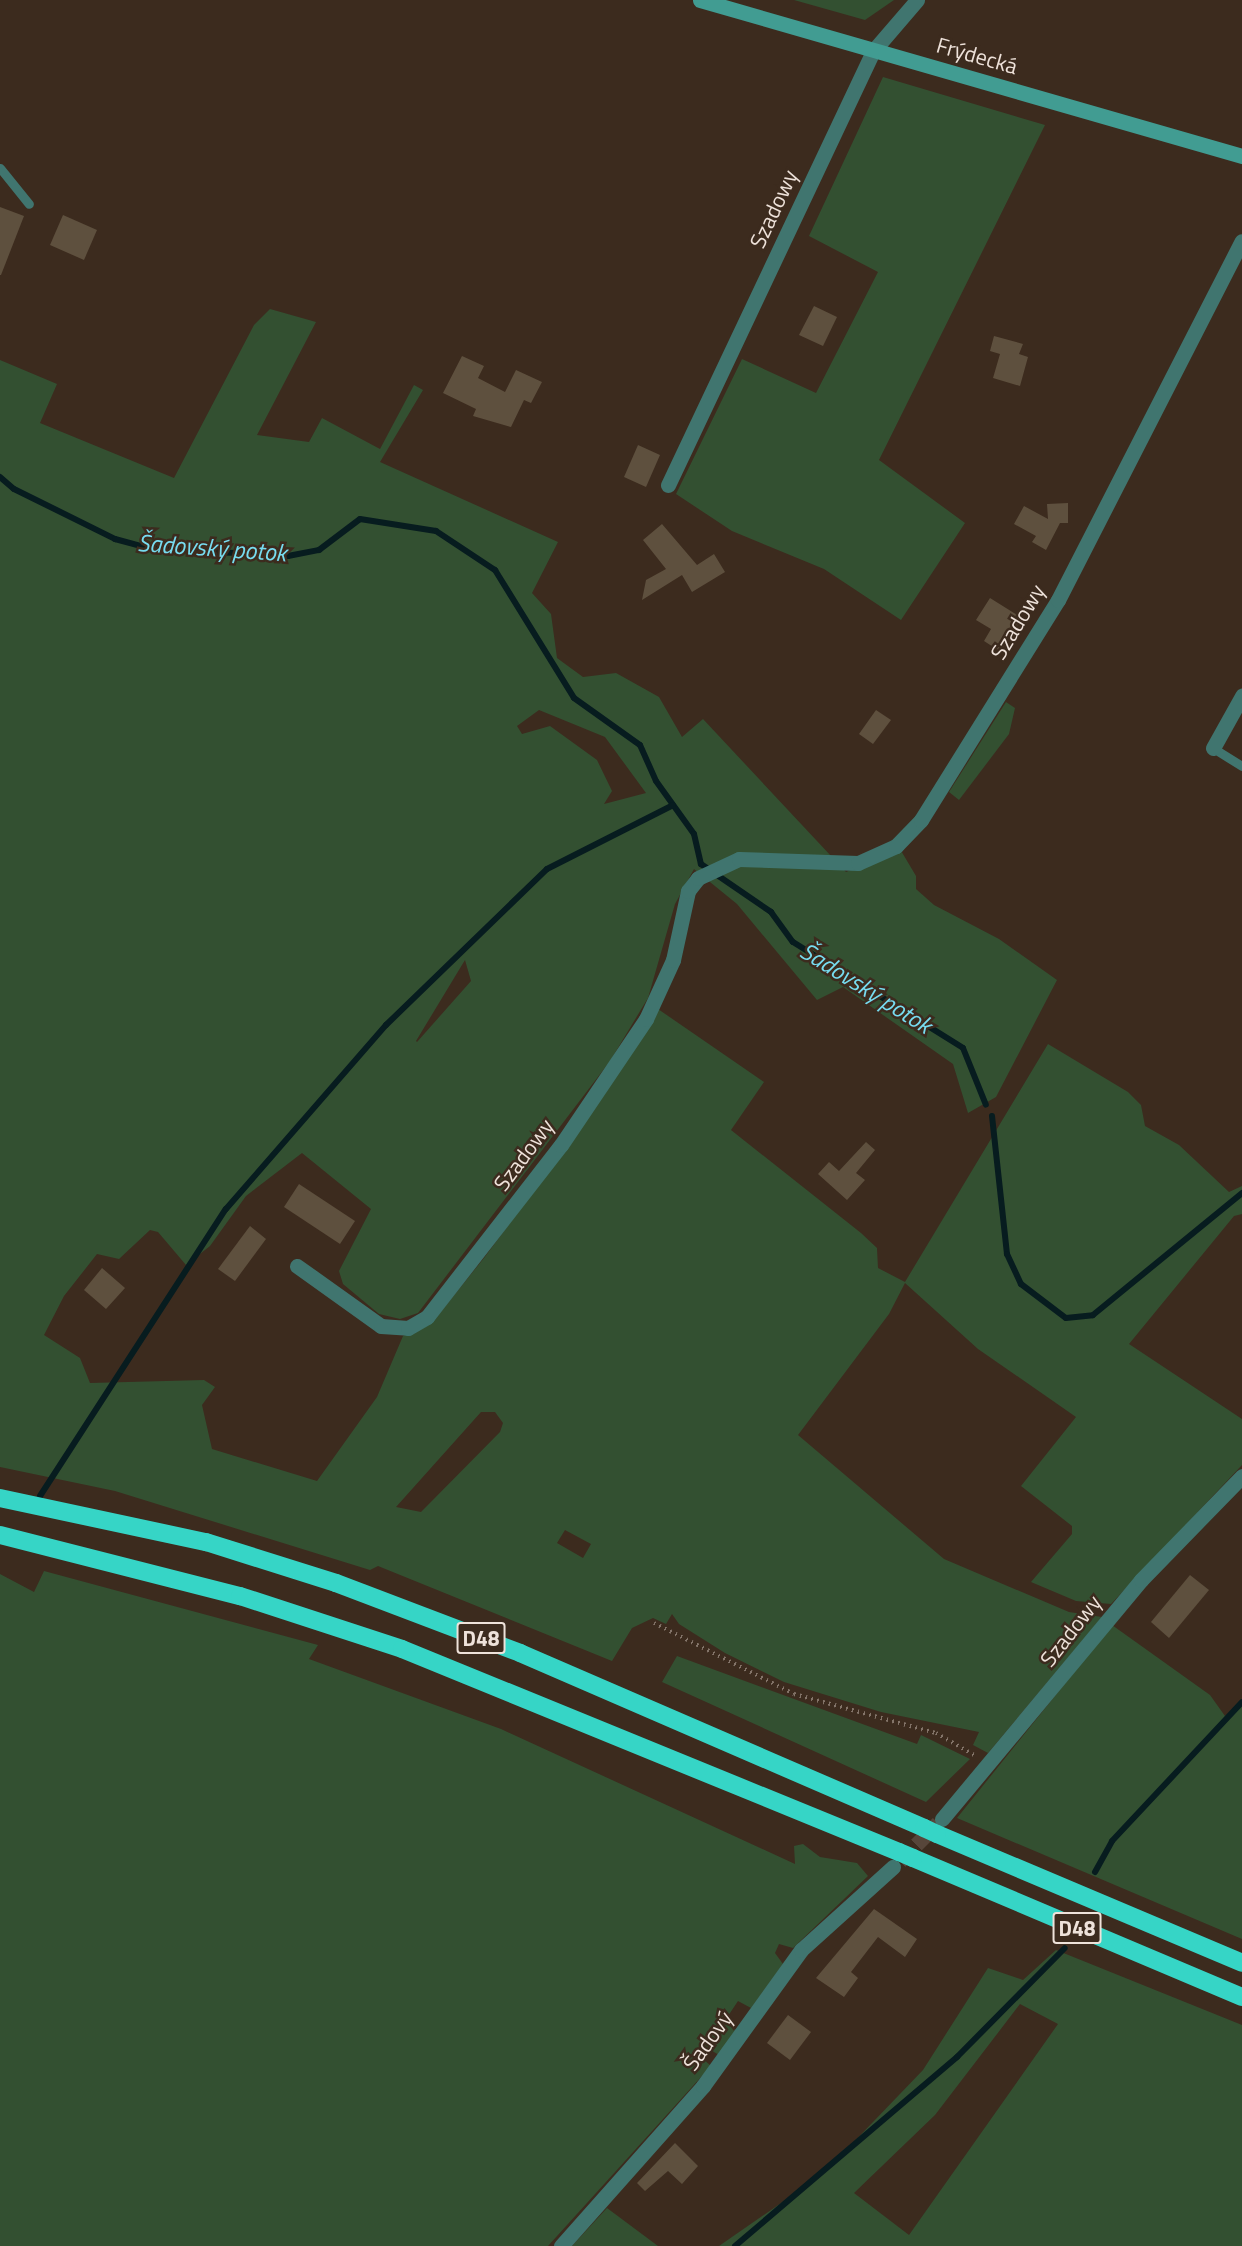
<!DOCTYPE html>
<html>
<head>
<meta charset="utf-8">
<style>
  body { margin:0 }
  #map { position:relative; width:1242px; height:2246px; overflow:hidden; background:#3c2b1e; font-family:"Titillium Web",sans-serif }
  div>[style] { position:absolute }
  .green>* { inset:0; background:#335031 }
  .stream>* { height:6px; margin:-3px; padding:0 3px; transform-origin:3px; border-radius:3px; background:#071c1f }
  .building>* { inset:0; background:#5e503e }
  .street-tunnel>* { height:15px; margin-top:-7.5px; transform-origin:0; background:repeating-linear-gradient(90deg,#57463a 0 15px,transparent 0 23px) }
  .path>* { height:4px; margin-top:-2px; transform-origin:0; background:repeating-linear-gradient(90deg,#837469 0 1.5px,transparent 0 6px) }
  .lane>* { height:9px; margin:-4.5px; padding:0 4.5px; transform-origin:4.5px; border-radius:4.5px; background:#40756f }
  .street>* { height:15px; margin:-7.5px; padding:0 7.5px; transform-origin:7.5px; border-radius:7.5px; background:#40756f }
  .secondary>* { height:15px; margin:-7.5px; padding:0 7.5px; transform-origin:7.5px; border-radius:7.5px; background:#419c92 }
  .highway>* { height:18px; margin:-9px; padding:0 9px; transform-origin:9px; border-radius:9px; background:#36d5c6 }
  .highway-bridge>* { height:18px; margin:-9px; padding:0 9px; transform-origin:9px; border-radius:9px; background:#36d5c6 }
  span { translate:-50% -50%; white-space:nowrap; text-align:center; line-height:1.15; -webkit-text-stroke:5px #3c2b1e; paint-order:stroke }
  .shield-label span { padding:2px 4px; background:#3c2b1e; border:2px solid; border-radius:4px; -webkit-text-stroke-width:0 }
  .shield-label { font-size:21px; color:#eee2da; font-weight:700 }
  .street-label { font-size:22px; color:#eee2da }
  .water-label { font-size:24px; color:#77dcf0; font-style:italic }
</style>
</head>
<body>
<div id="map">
  <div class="green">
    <i style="clip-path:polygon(794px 0,894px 0,865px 20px)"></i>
    <i style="clip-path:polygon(883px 77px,1045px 125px,879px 460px,965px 523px,901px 620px,824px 569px,732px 531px,676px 494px,742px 359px,816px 393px,878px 272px,809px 236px)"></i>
    <i style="clip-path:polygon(evenodd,270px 309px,316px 322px,257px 435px,309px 442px,322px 418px,380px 449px,414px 385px,423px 390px,380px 462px,558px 542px,532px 593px,551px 614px,557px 658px,583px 677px,616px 673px,659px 697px,682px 737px,703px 719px,846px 872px,900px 849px,916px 876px,916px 889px,934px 905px,999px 939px,1057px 980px,996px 1097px,968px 1113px,953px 1064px,843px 987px,817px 1000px,737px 904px,694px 869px,675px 904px,648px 998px,610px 1061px,418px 1313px,400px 1319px,379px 1314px,343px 1284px,339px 1271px,371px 1209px,302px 1153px,246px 1196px,210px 1246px,186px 1265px,158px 1232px,150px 1230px,119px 1259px,97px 1254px,64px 1296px,44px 1335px,80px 1358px,90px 1383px,204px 1380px,215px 1387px,202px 1405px,212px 1449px,317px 1481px,377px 1397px,403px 1336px,435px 1319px,484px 1258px,567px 1146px,658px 1009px,764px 1082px,731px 1130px,861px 1233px,877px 1248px,878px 1268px,905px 1282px,1048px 1044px,1128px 1092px,1141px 1105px,1145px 1126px,1179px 1145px,1229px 1192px,1242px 1186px,1242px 1214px,1234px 1216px,1129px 1344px,1242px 1419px,1242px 1465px,1111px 1604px,1076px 1601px,1031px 1582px,1072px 1534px,1072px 1526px,1021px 1486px,1076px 1417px,978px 1349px,905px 1283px,889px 1314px,798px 1435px,944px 1559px,1069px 1612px,1102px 1617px,988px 1753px,973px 1745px,979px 1732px,881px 1712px,784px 1682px,725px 1653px,679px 1624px,672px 1614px,666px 1624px,653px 1618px,632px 1628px,612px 1661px,378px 1566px,370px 1570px,115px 1491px,0 1467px,0 360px,57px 384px,40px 423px,174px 478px,254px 325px,270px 309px,539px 710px,605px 737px,646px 793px,604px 804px,612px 791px,597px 760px,550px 726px,522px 734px,517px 726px,539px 710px,270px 309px,465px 960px,471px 981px,417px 1042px,416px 1041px,465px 960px,270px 309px,481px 1412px,495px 1412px,503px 1423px,500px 1432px,421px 1512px,396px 1507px,481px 1412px,270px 309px,565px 1530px,591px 1544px,583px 1558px,557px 1543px,565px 1530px)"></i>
    <i style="clip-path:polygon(1006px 702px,1015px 708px,1009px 734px,959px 800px,949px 792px)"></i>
    <i style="clip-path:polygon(44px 1571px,318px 1645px,309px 1659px,501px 1729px,795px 1864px,794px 1846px,803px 1844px,820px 1857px,857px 1863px,868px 1876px,793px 1948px,779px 1944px,775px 1953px,783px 1964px,751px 2008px,738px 2001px,724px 2022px,736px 2030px,719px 2055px,709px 2049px,702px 2058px,711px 2066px,548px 2246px,0 2246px,0 1574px,34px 1592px)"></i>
    <i style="clip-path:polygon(1112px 1625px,1210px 1695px,1225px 1716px,1242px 1703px,1242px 1939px,957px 1818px)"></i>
    <i style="clip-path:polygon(677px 1656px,917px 1744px,921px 1735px,970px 1759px,926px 1802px,662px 1682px)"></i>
    <i style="clip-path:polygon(evenodd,1056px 1950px,1242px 2025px,1242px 2246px,719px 2246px,823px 2174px,923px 2070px,988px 1968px,1023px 1980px,1056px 1950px,1020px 2004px,1058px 2024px,909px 2235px,854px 2193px,935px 2115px,1020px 2004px)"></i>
    <i style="clip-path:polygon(607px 2208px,658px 2246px,572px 2246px)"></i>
  </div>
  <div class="stream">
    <i style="left:0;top:477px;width:18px;rotate:41deg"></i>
    <i style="left:14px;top:489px;width:113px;rotate:26.3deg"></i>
    <i style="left:115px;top:539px;width:34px;rotate:15deg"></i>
    <i style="left:148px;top:548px;width:140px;rotate:3.3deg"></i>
    <i style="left:288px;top:556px;width:32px;rotate:-11deg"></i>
    <i style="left:319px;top:550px;width:51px;rotate:-37.1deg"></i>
    <i style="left:360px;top:519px;width:77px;rotate:9deg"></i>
    <i style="left:436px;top:531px;width:71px;rotate:33.5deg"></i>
    <i style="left:495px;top:570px;width:150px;rotate:58.3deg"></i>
    <i style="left:574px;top:698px;width:81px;rotate:35.5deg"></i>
    <i style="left:640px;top:745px;width:39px;rotate:66deg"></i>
    <i style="left:656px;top:781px;width:65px;rotate:54.4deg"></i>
    <i style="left:694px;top:834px;width:31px;rotate:77deg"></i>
    <i style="left:701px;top:864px;width:85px;rotate:34.4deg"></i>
    <i style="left:771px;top:912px;width:37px;rotate:54deg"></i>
    <i style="left:793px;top:942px;width:200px;rotate:31.9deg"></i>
    <i style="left:963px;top:1048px;width:61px;rotate:68deg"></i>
    <i style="left:992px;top:1116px;width:139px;rotate:83.8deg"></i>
    <i style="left:1007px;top:1254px;width:33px;rotate:65deg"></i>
    <i style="left:1021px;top:1284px;width:56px;rotate:37.1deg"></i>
    <i style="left:1066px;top:1318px;width:27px;rotate:-6deg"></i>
    <i style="left:1093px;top:1315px;width:193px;rotate:-39.3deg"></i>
    <i style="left:40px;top:1496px;width:342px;rotate:-57.1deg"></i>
    <i style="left:226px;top:1209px;width:244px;rotate:-49deg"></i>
    <i style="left:386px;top:1025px;width:224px;rotate:-44.1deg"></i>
    <i style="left:547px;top:869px;width:141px;rotate:-26.9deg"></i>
    <i style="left:1095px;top:1872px;width:35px;rotate:-61deg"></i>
    <i style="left:1112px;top:1841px;width:190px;rotate:-46.9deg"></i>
    <i style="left:735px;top:2246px;width:292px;rotate:-40.4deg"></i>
    <i style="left:957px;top:2057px;width:153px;rotate:-45.3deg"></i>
  </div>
  <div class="building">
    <i style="clip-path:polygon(0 207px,24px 216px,1px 275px,0 275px)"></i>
    <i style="clip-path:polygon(63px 215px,97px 230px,84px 260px,50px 245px)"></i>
    <i style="clip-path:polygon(814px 306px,837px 317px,823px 346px,799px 335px)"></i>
    <i style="clip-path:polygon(994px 336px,1023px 344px,1019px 354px,1028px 357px,1020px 386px,993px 378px,1000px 354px,990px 351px)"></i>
    <i style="clip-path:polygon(462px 356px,484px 366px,478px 378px,505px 392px,516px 370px,542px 382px,531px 403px,524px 400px,511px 427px,473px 416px,476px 409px,443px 393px)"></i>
    <i style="clip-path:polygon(638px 445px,660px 455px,646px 487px,624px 477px)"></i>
    <i style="clip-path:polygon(1068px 503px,1068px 523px,1060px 523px,1046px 550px,1032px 542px,1036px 536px,1014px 524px,1024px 506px,1048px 519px,1047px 504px)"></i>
    <i style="clip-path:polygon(662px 524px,697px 565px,714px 554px,725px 572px,692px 592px,682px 575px,642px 600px,646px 580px,666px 569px,643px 540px)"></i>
    <i style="clip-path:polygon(990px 598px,1022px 618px,1001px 652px,984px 641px,991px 629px,976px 620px)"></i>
    <i style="clip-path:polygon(876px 710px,891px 720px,873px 744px,859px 734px)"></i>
    <i style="clip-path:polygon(866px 1142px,875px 1150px,856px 1173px,865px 1180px,847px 1200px,818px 1174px,829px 1162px,839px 1171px)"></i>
    <i style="clip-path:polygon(299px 1184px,355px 1221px,340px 1244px,284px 1207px)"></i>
    <i style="clip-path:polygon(250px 1226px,266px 1239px,235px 1281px,218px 1269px)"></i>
    <i style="clip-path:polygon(102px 1268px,125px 1288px,106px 1309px,84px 1290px)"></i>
    <i style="clip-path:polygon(1190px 1575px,1209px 1590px,1169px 1638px,1151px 1622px)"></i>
    <i style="clip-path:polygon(874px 1909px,917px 1939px,905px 1957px,878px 1937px,851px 1972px,858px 1978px,844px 1997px,816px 1978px)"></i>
    <i style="clip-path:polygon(788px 2015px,811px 2032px,790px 2060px,767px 2043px)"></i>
    <i style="clip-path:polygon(675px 2143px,698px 2166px,682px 2184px,668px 2171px,645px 2191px,637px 2183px)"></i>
  </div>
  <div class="street-tunnel">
    <i style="left:900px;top:1861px;width:54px;rotate:-45deg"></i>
  </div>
  <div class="path">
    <i style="left:654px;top:1623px;width:157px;rotate:26.9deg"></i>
    <i style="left:794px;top:1694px;width:147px;rotate:15.4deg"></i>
    <i style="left:936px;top:1733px;width:44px;rotate:30.1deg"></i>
  </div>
  <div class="lane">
    <i style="left:0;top:168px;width:46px;rotate:51.1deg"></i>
    <i style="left:1213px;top:748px;width:34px;rotate:32deg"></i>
  </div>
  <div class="street">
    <i style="left:668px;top:485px;width:481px;rotate:-64.7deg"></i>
    <i style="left:874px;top:50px;width:66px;rotate:-49.3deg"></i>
    <i style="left:1213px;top:748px;width:60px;rotate:-60.9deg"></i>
    <i style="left:297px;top:1266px;width:103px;rotate:35.5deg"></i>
    <i style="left:381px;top:1326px;width:27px;rotate:4deg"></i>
    <i style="left:408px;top:1328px;width:22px;rotate:-30deg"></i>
    <i style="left:427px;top:1317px;width:218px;rotate:-52.1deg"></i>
    <i style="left:561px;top:1145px;width:152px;rotate:-56deg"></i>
    <i style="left:646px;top:1019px;width:65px;rotate:-65.4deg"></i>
    <i style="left:673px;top:960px;width:71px;rotate:-77.7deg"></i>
    <i style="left:688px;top:891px;width:16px;rotate:-52deg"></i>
    <i style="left:698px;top:878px;width:45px;rotate:-24.9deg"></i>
    <i style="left:739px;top:859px;width:119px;rotate:1.9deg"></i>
    <i style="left:858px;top:863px;width:42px;rotate:-24.1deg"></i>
    <i style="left:896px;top:846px;width:36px;rotate:-46deg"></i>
    <i style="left:921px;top:820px;width:259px;rotate:-58.1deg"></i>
    <i style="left:1058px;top:600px;width:403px;rotate:-62.9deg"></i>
    <i style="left:942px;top:1819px;width:311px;rotate:-50.2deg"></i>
    <i style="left:1141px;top:1580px;width:145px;rotate:-45.8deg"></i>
    <i style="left:561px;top:2246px;width:214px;rotate:-48.4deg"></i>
    <i style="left:703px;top:2086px;width:168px;rotate:-54.2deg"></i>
    <i style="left:801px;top:1950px;width:124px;rotate:-42.1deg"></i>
  </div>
  <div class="secondary">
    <i style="left:700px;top:0;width:564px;rotate:16.06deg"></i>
  </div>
  <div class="highway">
    <i style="left:0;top:1498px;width:211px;rotate:12.1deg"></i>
    <i style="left:206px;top:1542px;width:136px;rotate:17.5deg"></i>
    <i style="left:336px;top:1583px;width:197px;rotate:20.8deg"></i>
    <i style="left:520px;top:1653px;width:440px;rotate:23.4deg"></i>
    <i style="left:0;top:1535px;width:248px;rotate:14.3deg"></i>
    <i style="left:240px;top:1596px;width:170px;rotate:18.1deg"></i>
    <i style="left:402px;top:1649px;width:537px;rotate:22.22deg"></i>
    <i style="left:937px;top:1834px;width:331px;rotate:22.9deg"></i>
    <i style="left:913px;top:1858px;width:357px;rotate:22.9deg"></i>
  </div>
  <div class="highway-bridge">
    <i style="left:924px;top:1828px;width:14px;rotate:25deg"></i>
    <i style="left:899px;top:1852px;width:15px;rotate:23deg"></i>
  </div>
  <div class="shield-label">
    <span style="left:481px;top:1638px">D48</span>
    <span style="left:1077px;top:1928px">D48</span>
  </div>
  <div class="street-label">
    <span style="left:977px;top:56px;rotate:16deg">Frýdecká</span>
    <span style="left:774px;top:209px;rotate:-65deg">Szadowy</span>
    <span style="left:1018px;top:622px;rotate:-59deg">Szadowy</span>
    <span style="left:524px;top:1155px;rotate:-53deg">Szadowy</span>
    <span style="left:1071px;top:1631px;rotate:-52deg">Szadowy</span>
    <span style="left:708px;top:2041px;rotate:-54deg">Šadový</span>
  </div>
  <div class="water-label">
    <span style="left:212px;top:548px;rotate:4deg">Šadovský potok</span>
    <span style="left:866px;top:988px;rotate:32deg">Šadovský potok</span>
  </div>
</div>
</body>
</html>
